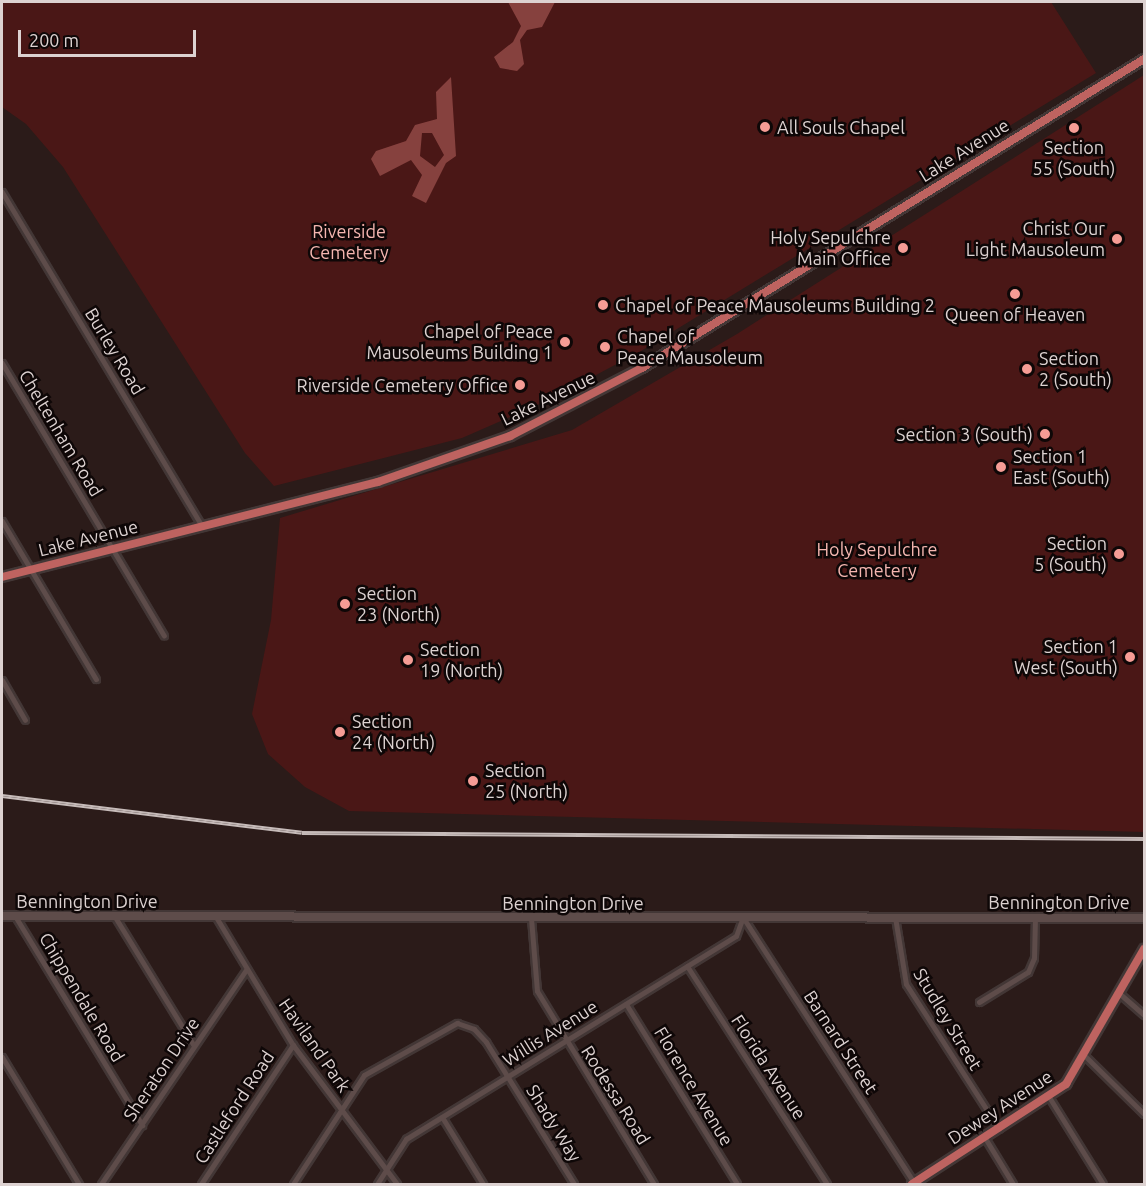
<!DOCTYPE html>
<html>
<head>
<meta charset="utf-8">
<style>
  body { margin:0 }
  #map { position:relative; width:1146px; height:1186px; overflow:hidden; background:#2b1b19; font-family:Ubuntu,sans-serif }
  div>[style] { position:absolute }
  .green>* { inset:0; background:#4a1716 }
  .water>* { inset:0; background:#86413e }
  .roads { filter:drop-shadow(2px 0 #433736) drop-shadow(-2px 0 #433736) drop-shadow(0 2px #433736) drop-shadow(0 -2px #433736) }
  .street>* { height:5px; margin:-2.5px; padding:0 2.5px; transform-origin:2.5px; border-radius:2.5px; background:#5e4c4a }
  .secondary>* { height:8px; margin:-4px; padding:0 4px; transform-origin:4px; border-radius:4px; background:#5e4c4a }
  .primary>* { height:8px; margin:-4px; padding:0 4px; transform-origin:4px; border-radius:4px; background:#be6360 }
  .rail>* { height:4px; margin-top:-2px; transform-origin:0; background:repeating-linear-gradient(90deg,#0e0707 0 4.5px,#c6bbb9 0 9px); box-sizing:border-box; border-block:2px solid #c6bbb9 }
  .dots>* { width:16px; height:16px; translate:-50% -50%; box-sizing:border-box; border:3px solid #0e0707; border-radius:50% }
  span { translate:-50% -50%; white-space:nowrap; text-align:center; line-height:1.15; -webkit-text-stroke:5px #0e0707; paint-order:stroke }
  .poi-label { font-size:18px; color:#ddd2d1 }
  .left { translate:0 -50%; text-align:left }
  .right { translate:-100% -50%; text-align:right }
  .street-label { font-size:18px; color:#ddd2d1 }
  .park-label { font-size:18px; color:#f5b6b0 }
  .frame { position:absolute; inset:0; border:3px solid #ddd2d1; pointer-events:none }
  .scale { position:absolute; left:18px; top:30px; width:178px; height:27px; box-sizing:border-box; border:3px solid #ddd2d1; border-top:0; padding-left:8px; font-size:18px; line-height:21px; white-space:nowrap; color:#ddd2d1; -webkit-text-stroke:4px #0e0707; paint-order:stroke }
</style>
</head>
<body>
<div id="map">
  <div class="green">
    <i style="clip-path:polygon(2px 2px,1051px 2px,1096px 73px,641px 351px,553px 398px,462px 438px,274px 486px,245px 453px,63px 167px,26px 124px,2px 107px)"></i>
    <i style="clip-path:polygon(1144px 75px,1144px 832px,349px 811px,305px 787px,268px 754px,252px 714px,271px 620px,280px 518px,572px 430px,737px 334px)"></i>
  </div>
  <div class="water">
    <i style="clip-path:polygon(508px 2px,555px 2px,542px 27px,527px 30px,520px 40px,524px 64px,517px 71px,500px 68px,494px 57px,513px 42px,521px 26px)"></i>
    <i style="clip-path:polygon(evenodd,451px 77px,456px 156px,446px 163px,426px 203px,412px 196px,422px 175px,411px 160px,380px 176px,371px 159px,376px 151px,406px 141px,415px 125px,437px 119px,436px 92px,451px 77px,422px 133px,432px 133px,444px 155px,435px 167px,420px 156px,422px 133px)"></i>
  </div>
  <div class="roads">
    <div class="street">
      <i style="left:2px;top:192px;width:388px;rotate:59.1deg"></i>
      <i style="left:2px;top:363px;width:317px;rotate:59.3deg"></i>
      <i style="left:2px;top:521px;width:184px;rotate:59.3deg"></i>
      <i style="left:2px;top:680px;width:46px;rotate:60.1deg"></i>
      <i style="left:15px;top:916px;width:245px;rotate:58.7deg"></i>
      <i style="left:115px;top:917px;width:151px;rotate:58.5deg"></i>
      <i style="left:216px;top:917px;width:149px;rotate:59deg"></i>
      <i style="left:293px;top:1045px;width:174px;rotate:53.2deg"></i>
      <i style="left:895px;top:917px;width:68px;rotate:80.7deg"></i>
      <i style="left:906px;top:984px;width:172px;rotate:57.3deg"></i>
      <i style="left:531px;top:918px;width:73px;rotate:85.3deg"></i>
      <i style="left:537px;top:991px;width:226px;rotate:58.8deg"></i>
      <i style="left:744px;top:919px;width:314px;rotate:57.2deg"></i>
      <i style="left:687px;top:966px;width:259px;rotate:57.3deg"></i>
      <i style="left:1120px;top:994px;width:32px;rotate:41deg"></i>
      <i style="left:979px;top:1002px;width:57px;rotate:-31.5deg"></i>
      <i style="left:1028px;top:972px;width:15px;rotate:-67deg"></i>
      <i style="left:1034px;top:958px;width:41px;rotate:-88.6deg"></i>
      <i style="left:626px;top:1004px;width:211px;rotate:58.3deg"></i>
      <i style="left:2px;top:1057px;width:149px;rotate:58.8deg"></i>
      <i style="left:1086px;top:1057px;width:81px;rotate:44.5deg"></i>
      <i style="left:1049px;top:1097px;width:102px;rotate:58.2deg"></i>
      <i style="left:442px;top:1117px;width:79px;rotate:58.5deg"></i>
      <i style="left:985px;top:1138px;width:54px;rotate:58.7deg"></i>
      <i style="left:101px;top:1184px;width:258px;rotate:-55.9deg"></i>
      <i style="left:201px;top:1184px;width:167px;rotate:-56.5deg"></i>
      <i style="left:293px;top:1184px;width:130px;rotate:-56.9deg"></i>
      <i style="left:364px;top:1075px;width:107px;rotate:-29.2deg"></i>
      <i style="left:457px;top:1023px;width:18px;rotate:19deg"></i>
      <i style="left:474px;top:1029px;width:18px;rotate:47deg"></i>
      <i style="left:486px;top:1042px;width:167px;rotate:58.2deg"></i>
      <i style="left:377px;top:1184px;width:54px;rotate:-57.2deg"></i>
      <i style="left:406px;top:1139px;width:387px;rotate:-31.6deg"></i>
      <i style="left:736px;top:936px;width:20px;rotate:-70deg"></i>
    </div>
    <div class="secondary">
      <i style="left:2px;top:916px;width:1142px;rotate:0.1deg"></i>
    </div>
    <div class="primary">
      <i style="left:2px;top:577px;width:388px;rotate:-14.2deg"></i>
      <i style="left:378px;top:482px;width:140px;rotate:-19.2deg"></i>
      <i style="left:510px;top:436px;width:148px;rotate:-27.3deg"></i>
      <i style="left:642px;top:368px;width:589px;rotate:-31.61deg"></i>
      <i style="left:912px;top:1184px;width:184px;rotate:-33deg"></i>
      <i style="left:1066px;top:1084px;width:156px;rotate:-60deg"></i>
    </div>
  </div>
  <div class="rail">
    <i style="left:2px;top:796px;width:302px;rotate:7deg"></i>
    <i style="left:302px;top:833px;width:842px;rotate:0.41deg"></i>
  </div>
  <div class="dots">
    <i style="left:765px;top:127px;background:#f59c95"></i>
    <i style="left:1074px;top:128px;background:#f59c95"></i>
    <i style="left:1117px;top:239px;background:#f59c95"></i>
    <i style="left:903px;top:248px;background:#f59c95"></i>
    <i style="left:1015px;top:294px;background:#f59c95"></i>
    <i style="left:603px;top:305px;background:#f59c95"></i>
    <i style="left:565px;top:342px;background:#f59c95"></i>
    <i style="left:605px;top:347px;background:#f59c95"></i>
    <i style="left:1027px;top:369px;background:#f59c95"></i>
    <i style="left:520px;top:385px;background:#f59c95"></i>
    <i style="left:1045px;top:434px;background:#f59c95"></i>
    <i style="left:1001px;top:467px;background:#f59c95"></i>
    <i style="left:1119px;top:554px;background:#f59c95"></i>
    <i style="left:345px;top:604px;background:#f59c95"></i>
    <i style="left:1130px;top:657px;background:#f59c95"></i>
    <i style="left:408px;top:660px;background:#f59c95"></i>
    <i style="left:340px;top:732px;background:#f59c95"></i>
    <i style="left:473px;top:781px;background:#f59c95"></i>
  </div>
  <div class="poi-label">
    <span class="left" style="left:777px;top:127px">All Souls Chapel</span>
    <span style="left:1074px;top:158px">Section<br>55 (South)</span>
    <span class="right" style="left:1105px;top:239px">Christ Our<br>Light Mausoleum</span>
    <span class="right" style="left:891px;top:248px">Holy Sepulchre<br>Main Office</span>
    <span class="left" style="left:615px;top:305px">Chapel of Peace Mausoleums Building 2</span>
    <span style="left:1015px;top:314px">Queen of Heaven</span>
    <span class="right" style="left:553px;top:342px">Chapel of Peace<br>Mausoleums Building 1</span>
    <span class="left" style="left:617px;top:347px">Chapel of<br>Peace Mausoleum</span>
    <span class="left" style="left:1039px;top:369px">Section<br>2 (South)</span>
    <span class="right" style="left:508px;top:385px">Riverside Cemetery Office</span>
    <span class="right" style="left:1033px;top:434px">Section 3 (South)</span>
    <span class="left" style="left:1013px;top:467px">Section 1<br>East (South)</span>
    <span class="right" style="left:1107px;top:554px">Section<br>5 (South)</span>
    <span class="left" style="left:357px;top:604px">Section<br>23 (North)</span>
    <span class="right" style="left:1118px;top:657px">Section 1<br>West (South)</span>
    <span class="left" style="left:420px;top:660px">Section<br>19 (North)</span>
    <span class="left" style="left:352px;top:732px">Section<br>24 (North)</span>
    <span class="left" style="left:485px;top:781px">Section<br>25 (North)</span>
  </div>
  <div class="street-label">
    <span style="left:964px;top:150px;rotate:-32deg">Lake Avenue</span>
    <span style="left:115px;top:351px;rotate:59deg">Burley Road</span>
    <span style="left:548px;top:398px;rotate:-26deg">Lake Avenue</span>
    <span style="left:61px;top:433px;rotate:59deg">Cheltenham Road</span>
    <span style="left:88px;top:538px;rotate:-14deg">Lake Avenue</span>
    <span style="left:87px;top:901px">Bennington Drive</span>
    <span style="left:1059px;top:902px">Bennington Drive</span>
    <span style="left:573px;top:903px">Bennington Drive</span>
    <span style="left:82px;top:997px;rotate:59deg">Chippendale Road</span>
    <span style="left:948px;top:1019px;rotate:59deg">Studley Street</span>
    <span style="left:550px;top:1033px;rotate:-32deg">Willis Avenue</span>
    <span style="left:841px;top:1042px;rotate:57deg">Barnard Street</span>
    <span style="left:315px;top:1045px;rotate:55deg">Haviland Park</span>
    <span style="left:769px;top:1067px;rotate:57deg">Florida Avenue</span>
    <span style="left:161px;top:1069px;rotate:-56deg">Sheraton Drive</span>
    <span style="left:694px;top:1086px;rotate:59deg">Florence Avenue</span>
    <span style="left:616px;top:1095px;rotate:58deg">Rodessa Road</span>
    <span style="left:234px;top:1107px;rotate:-57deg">Castleford Road</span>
    <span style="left:1000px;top:1107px;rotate:-33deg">Dewey Avenue</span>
    <span style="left:554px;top:1123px;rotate:58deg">Shady Way</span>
  </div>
  <div class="park-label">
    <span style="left:349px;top:242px">Riverside<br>Cemetery</span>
    <span style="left:877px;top:560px">Holy Sepulchre<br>Cemetery</span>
  </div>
  <div class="frame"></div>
  <div class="scale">200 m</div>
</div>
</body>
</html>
